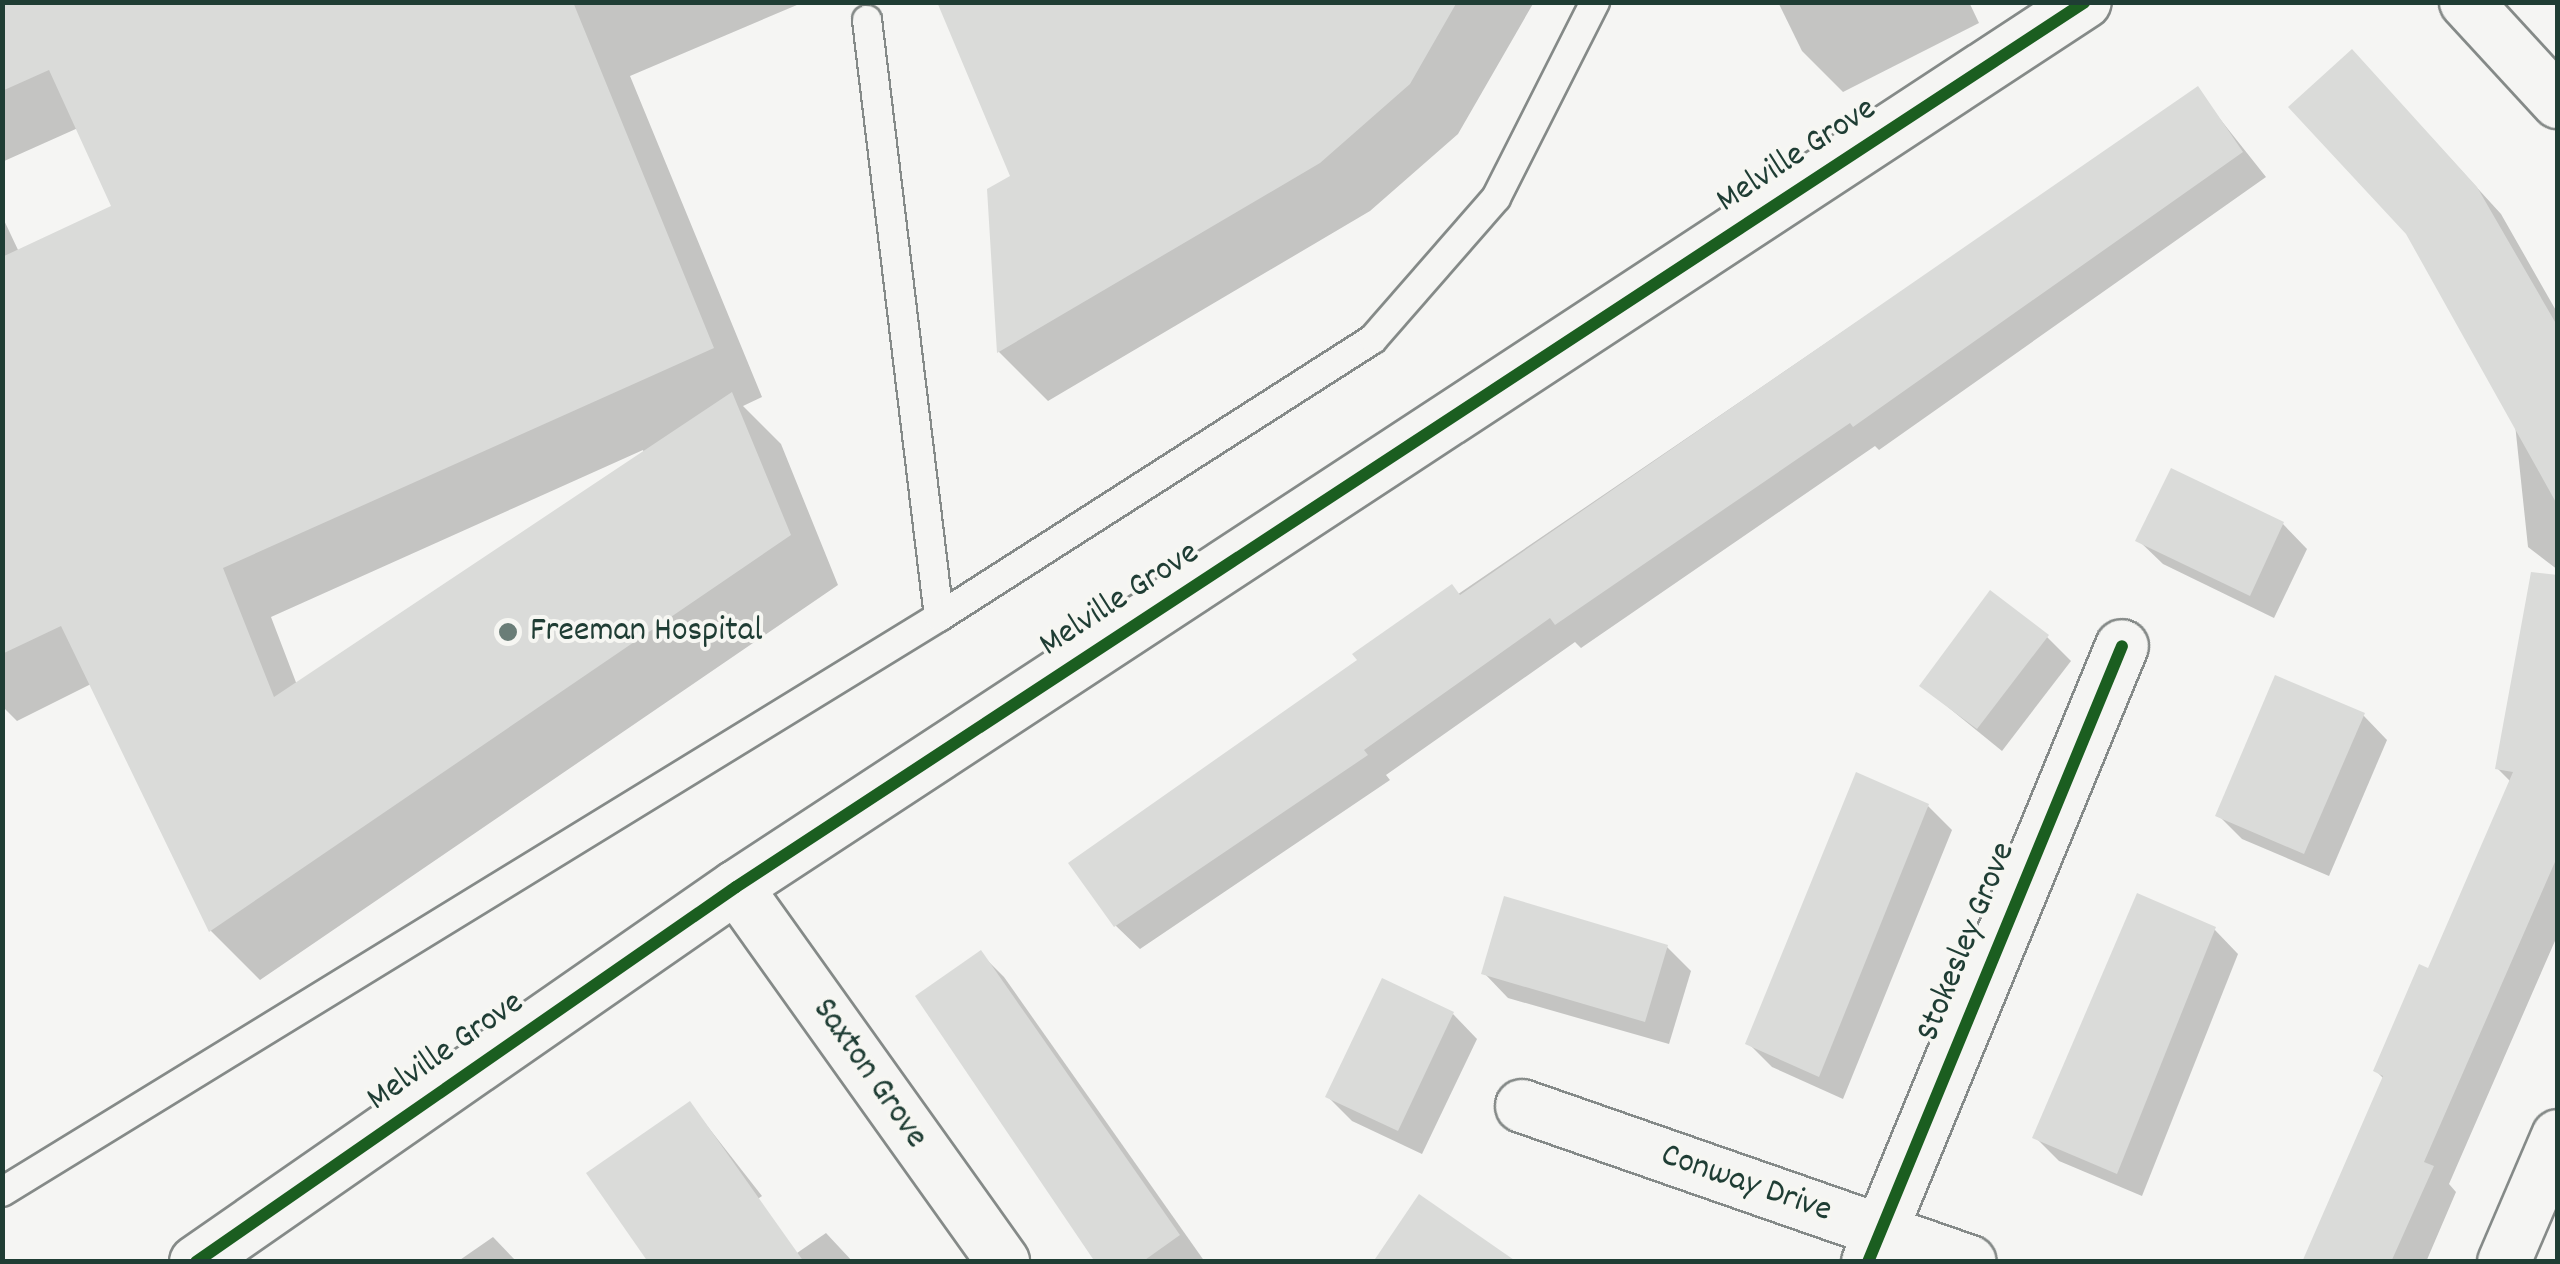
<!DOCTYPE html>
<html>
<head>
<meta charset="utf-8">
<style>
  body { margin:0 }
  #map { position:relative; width:2560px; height:1264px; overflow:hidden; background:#f5f5f3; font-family:Dekko,sans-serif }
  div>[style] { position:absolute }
  .shadow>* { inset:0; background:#0003 }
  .building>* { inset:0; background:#dadbd9 }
  .roads { filter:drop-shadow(2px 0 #858a88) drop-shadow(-2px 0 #858a88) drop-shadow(0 2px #858a88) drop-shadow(0 -2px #858a88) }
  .lane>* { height:28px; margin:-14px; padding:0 14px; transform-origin:14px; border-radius:14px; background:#f5f5f3 }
  .street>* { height:52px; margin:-26px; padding:0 26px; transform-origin:26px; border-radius:26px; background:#f5f5f3 }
  .cycleway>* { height:12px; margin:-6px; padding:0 6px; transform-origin:6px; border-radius:6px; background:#1b5e20 }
  .dots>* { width:28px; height:28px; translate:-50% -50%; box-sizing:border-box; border:5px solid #f6f6f2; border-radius:50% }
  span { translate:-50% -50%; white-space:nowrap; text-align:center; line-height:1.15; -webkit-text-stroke:8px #f6f6f2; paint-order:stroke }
  .street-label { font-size:35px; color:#1f3d34 }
  .poi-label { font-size:35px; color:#1f3d34 }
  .left { translate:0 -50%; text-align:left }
  .frame { position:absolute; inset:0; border:5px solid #1f3d34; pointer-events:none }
</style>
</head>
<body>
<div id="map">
  <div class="shadow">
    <i style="clip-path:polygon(evenodd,2px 2px,804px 2px,630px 76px,762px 397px,743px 406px,781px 444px,838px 585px,260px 980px,211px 931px,91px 684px,17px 721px,2px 706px,2px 216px,19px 252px,115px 207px,78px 128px,2px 162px,2px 2px,643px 450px,644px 453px,297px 685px,271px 617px,643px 450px)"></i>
    <i style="clip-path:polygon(1166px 2px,1534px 2px,1458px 134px,1370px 211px,1048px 401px,999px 352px,989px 190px,1013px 177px)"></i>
    <i style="clip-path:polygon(1778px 2px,1969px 2px,1979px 23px,1843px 92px,1802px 51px)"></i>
    <i style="clip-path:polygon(2376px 77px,2501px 214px,2558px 314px,2558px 570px,2528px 547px,2515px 424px)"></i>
    <i style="clip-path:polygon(2197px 90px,2266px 177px,1879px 450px,1875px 446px,1581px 648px,1575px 642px,1386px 775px,1390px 780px,1140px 949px,1115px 925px,1360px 661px)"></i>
    <i style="clip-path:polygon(2172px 472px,2283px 524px,2307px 549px,2274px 618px,2163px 564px,2138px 540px)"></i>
    <i style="clip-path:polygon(2558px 623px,2558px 934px,2449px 1184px,2456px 1192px,2426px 1262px,2305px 1262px,2384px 1079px,2376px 1071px,2429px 971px,2511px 782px,2497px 768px)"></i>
    <i style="clip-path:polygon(2047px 637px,2071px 661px,2002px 751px,1922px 686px)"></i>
    <i style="clip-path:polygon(2363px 715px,2387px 740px,2329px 876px,2242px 839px,2218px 815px)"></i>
    <i style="clip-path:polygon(1928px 806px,1952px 830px,1843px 1099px,1772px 1067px,1748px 1043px)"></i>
    <i style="clip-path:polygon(2214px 929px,2238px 954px,2142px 1196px,2059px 1161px,2035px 1137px)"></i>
    <i style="clip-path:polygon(1667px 947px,1691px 971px,1669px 1044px,1508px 998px,1484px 973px)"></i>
    <i style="clip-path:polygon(980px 953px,1004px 977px,1205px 1262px,1103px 1262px)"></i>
    <i style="clip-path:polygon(1453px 1014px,1477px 1039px,1422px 1154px,1352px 1121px,1328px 1097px)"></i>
    <i style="clip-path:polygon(690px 1104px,762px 1196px,667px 1262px)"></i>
    <i style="clip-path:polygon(826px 1233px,853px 1262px,784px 1262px)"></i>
    <i style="clip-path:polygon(493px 1237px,517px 1262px,457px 1262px)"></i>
  </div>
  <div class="building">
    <i style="clip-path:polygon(2px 2px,573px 2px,714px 348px,223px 568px,274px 697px,732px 392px,791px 535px,209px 932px,61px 626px,2px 654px,2px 257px,111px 206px,49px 70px,2px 91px)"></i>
    <i style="clip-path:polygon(937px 2px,1457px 2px,1410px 84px,1320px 163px,997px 353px,987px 189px,1010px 176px)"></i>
    <i style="clip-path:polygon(2352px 49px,2477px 187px,2558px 327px,2558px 506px,2406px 234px,2288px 107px)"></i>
    <i style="clip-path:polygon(2198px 86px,2243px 152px,1853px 427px,1850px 423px,1555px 625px,1550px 618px,1364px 750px,1368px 755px,1114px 927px,1068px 863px,1357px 660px,1352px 654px,1452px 584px,1460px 595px)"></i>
    <i style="clip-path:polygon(2171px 468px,2284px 522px,2250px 596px,2135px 541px)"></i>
    <i style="clip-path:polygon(2531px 572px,2558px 575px,2558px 855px,2424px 1162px,2434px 1166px,2391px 1262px,2302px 1262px,2383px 1076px,2373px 1071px,2419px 964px,2428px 968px,2513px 772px,2495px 769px)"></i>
    <i style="clip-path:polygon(1990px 590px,2049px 635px,1977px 729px,1919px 686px)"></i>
    <i style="clip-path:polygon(2275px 675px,2365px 713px,2304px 854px,2215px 816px)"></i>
    <i style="clip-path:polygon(1856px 772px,1929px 804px,1819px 1077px,1745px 1044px)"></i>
    <i style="clip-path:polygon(2137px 893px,2216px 927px,2117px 1174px,2032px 1138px)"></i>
    <i style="clip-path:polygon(1504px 896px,1668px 945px,1645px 1022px,1481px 974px)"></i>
    <i style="clip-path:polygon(981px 950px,1180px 1235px,1142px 1262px,1095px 1262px,915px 996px)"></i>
    <i style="clip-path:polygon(1382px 978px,1454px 1012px,1398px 1131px,1325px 1097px)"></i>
    <i style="clip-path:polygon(690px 1101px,804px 1262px,648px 1262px,586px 1173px)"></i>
    <i style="clip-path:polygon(1419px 1194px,1517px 1262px,1373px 1262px)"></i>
  </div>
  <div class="roads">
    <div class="lane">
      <i style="left:867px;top:20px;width:601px;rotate:83.12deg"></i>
      <i style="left:2px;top:1192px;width:1099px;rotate:-31.54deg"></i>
      <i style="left:939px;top:617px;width:515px;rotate:-32.64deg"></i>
      <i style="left:1373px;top:339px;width:187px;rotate:-48.9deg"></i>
      <i style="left:1496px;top:198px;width:220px;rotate:-63.2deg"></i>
    </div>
    <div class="street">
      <i style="left:2466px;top:2px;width:136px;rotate:47.4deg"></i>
      <i style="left:736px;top:887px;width:460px;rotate:54.5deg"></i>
      <i style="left:1522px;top:1106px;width:474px;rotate:19.2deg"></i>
      <i style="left:196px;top:1262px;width:657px;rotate:-34.78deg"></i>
      <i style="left:736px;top:887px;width:1613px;rotate:-33.27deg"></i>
      <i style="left:1868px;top:1262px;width:666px;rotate:-67.59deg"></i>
      <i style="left:2504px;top:1262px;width:137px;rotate:-66.8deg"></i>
    </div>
  </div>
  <div class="cycleway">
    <i style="left:196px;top:1262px;width:657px;rotate:-34.78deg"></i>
    <i style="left:736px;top:887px;width:1613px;rotate:-33.27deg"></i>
    <i style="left:1868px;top:1262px;width:666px;rotate:-67.59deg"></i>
  </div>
  <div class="dots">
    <i style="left:508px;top:632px;background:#6a7d77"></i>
  </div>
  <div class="street-label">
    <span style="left:1797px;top:156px;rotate:-33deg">Melville Grove</span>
    <span style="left:1120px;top:600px;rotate:-33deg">Melville Grove</span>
    <span style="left:1967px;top:942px;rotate:-68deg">Stokesley Grove</span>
    <span style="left:446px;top:1052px;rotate:-35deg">Melville Grove</span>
    <span style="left:869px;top:1074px;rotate:55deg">Saxton Grove</span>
    <span style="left:1746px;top:1184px;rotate:19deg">Conway Drive</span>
  </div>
  <div class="poi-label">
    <span class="left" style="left:530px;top:632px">Freeman Hospital</span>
  </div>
  <div class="frame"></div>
</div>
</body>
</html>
